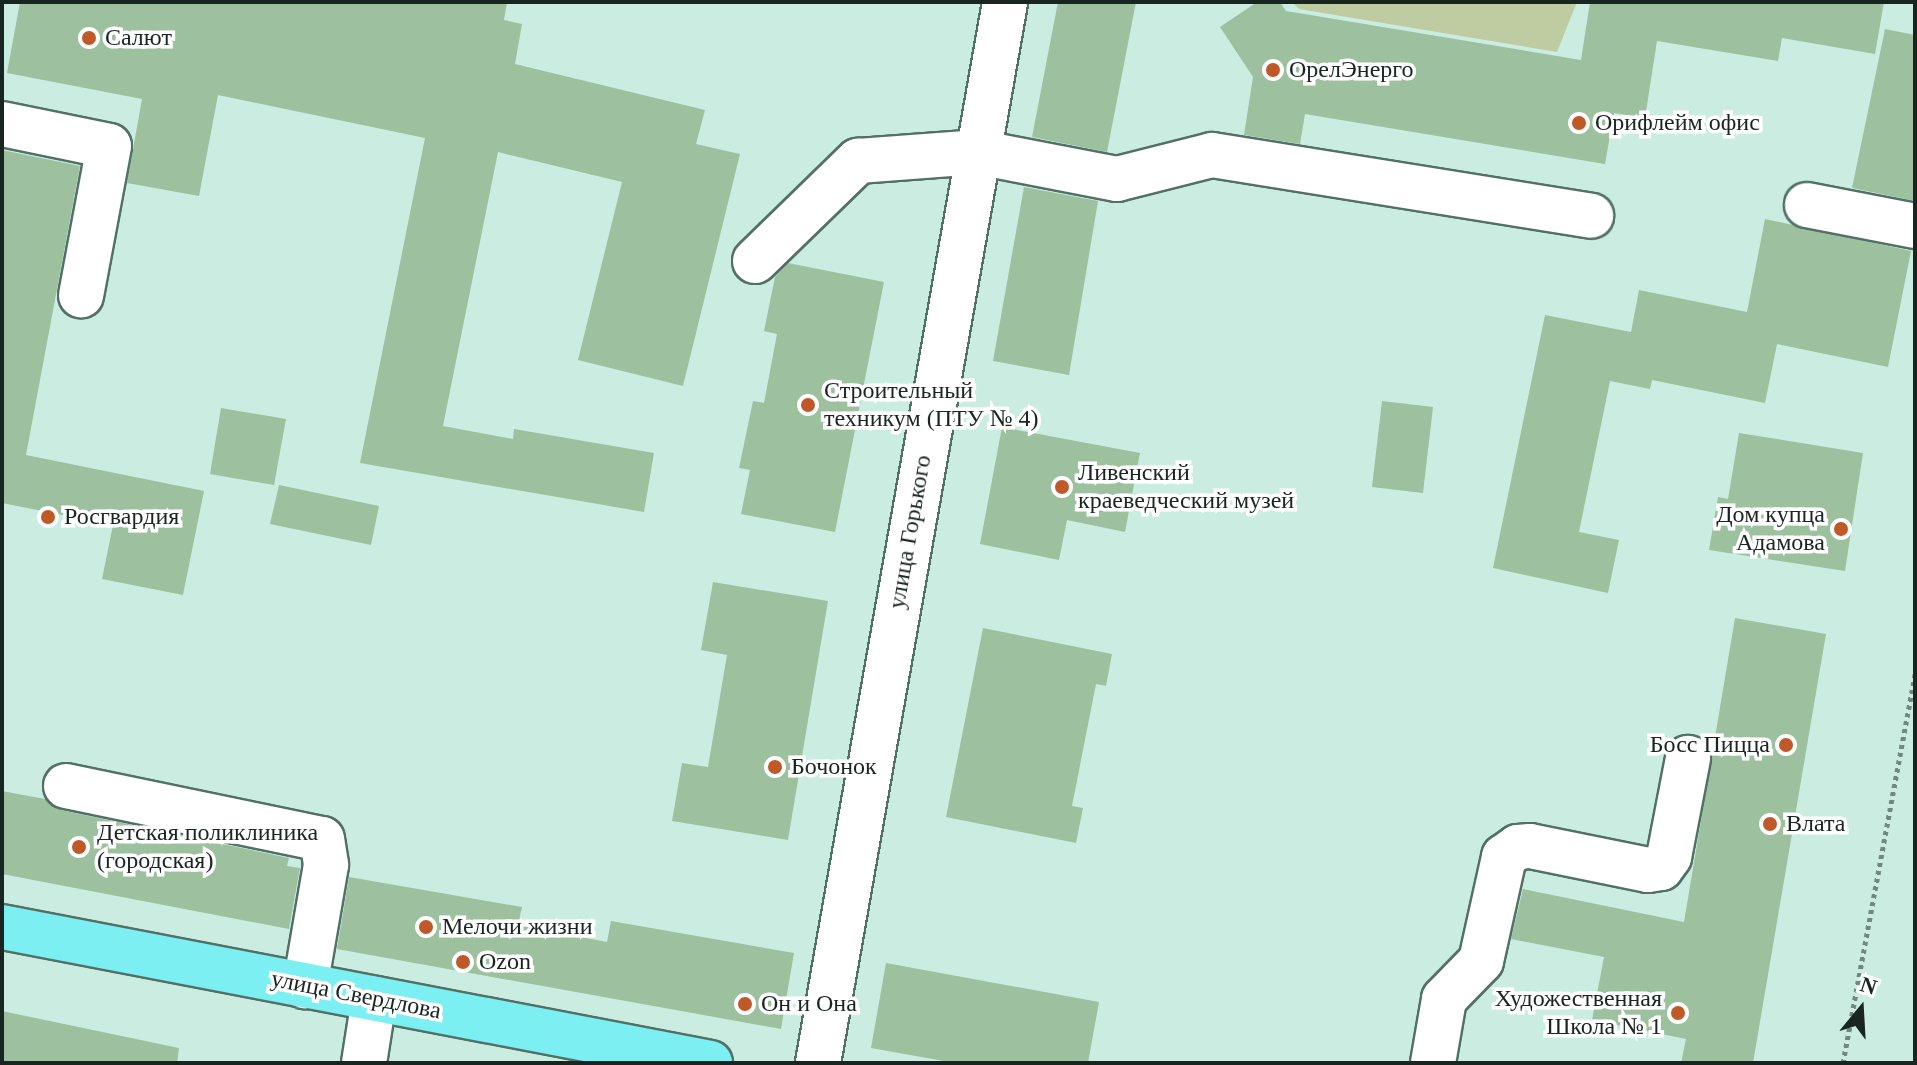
<!DOCTYPE html>
<html>
<head>
<meta charset="utf-8">
<style>
  body { margin:0 }
  #map { position:relative; width:1917px; height:1065px; overflow:hidden; background:#cbede1; font-family:Georgia,serif }
  div>[style] { position:absolute }
  .green>* { inset:0; background:#bfcba0 }
  .building>* { inset:0; background:#9dc09e }
  .path>* { height:5px; margin-top:-2.5px; transform-origin:0; background:repeating-linear-gradient(90deg,#718880 0 4px,transparent 0 8px) }
  .roads { filter:drop-shadow(2px 0 #527066) drop-shadow(-2px 0 #527066) drop-shadow(0 2px #527066) drop-shadow(0 -2px #527066) }
  .minor>* { height:44px; margin:-22px; padding:0 22px; transform-origin:22px; border-radius:22px; background:#fff }
  .major>* { height:44px; margin:-22px; padding:0 22px; transform-origin:22px; border-radius:22px; background:#7beff2 }
  .dots>* { width:22px; height:22px; translate:-50% -50%; box-sizing:border-box; border:4px solid #fff; border-radius:50% }
  span { translate:-50% -50%; white-space:nowrap; text-align:center; line-height:1.15; -webkit-text-stroke:7px #fff; paint-order:stroke }
  .poi-label { font-size:24px; color:#182521 }
  .left { translate:0 -50%; text-align:left }
  .right { translate:-100% -50%; text-align:right }
  .street-label { font-size:24px; color:#182521 }
  .frame { position:absolute; inset:0; border:4px solid #182521; pointer-events:none }
  .north { position:absolute; left:1821px; top:969px; width:80px; height:80px; -webkit-text-stroke:6px #fff; paint-order:stroke; rotate:18deg; font-size:22px; font-weight:700; line-height:32px; text-align:center; color:#182521 }
  .north::after { content:''; display:block; margin:auto; width:28px; height:36px; background:#182521; clip-path:polygon(50% 0,100% 100%,50% 72%,0 100%) }
</style>
</head>
<body>
<div id="map">
  <div class="green">
    <i style="clip-path:polygon(1292px 2px,1577px 2px,1557px 52px,1299px 9px)"></i>
  </div>
  <div class="building">
    <i style="clip-path:polygon(20px 2px,507px 2px,504px 20px,522px 24px,515px 64px,705px 110px,696px 144px,740px 154px,683px 386px,578px 360px,622px 182px,498px 152px,443px 426px,513px 439px,514px 429px,654px 453px,644px 512px,360px 463px,425px 138px,218px 95px,199px 196px,127px 183px,142px 99px,7px 73px)"></i>
    <i style="clip-path:polygon(1058px 2px,1136px 2px,1107px 152px,1032px 137px)"></i>
    <i style="clip-path:polygon(1257px 2px,1280px 2px,1286px 11px,1581px 60px,1590px 2px,1884px 2px,1875px 54px,1782px 38px,1778px 61px,1657px 41px,1645px 118px,1614px 113px,1605px 164px,1305px 114px,1300px 144px,1244px 135px,1253px 77px,1220px 27px)"></i>
    <i style="clip-path:polygon(1885px 29px,1915px 35px,1915px 201px,1852px 188px)"></i>
    <i style="clip-path:polygon(2px 150px,80px 166px,26px 455px,204px 491px,183px 595px,102px 579px,113px 525px,2px 503px)"></i>
    <i style="clip-path:polygon(1024px 187px,1098px 201px,1069px 375px,993px 361px)"></i>
    <i style="clip-path:polygon(1765px 219px,1911px 251px,1888px 367px,1777px 344px,1765px 403px,1652px 380px,1650px 389px,1610px 381px,1579px 532px,1619px 540px,1608px 593px,1493px 568px,1545px 315px,1631px 332px,1639px 290px,1747px 312px)"></i>
    <i style="clip-path:polygon(788px 263px,884px 282px,835px 532px,741px 514px,750px 470px,739px 468px,753px 401px,764px 403px,777px 334px,764px 331px,775px 277px)"></i>
    <i style="clip-path:polygon(1382px 401px,1433px 407px,1423px 493px,1372px 487px)"></i>
    <i style="clip-path:polygon(221px 408px,286px 419px,274px 485px,210px 474px)"></i>
    <i style="clip-path:polygon(1002px 427px,1140px 453px,1125px 532px,1067px 520px,1059px 560px,980px 544px)"></i>
    <i style="clip-path:polygon(1739px 433px,1863px 453px,1845px 571px,1709px 550px,1718px 497px,1728px 499px)"></i>
    <i style="clip-path:polygon(279px 485px,379px 506px,371px 545px,270px 524px)"></i>
    <i style="clip-path:polygon(713px 582px,828px 601px,788px 840px,672px 821px,682px 763px,708px 767px,727px 655px,701px 650px)"></i>
    <i style="clip-path:polygon(1735px 618px,1826px 634px,1753px 1063px,1681px 1063px,1686px 1039px,1592px 1020px,1604px 957px,1511px 939px,1523px 889px,1684px 922px)"></i>
    <i style="clip-path:polygon(983px 628px,1112px 654px,1106px 686px,1096px 684px,1072px 806px,1083px 808px,1076px 843px,946px 817px)"></i>
    <i style="clip-path:polygon(2px 791px,45px 799px,61px 810px,289px 858px,287px 866px,300px 868px,289px 929px,2px 874px)"></i>
    <i style="clip-path:polygon(349px 877px,522px 907px,518px 925px,607px 942px,611px 921px,794px 953px,781px 1029px,337px 949px)"></i>
    <i style="clip-path:polygon(886px 963px,1099px 1002px,1088px 1063px,955px 1063px,871px 1048px)"></i>
    <i style="clip-path:polygon(2px 1011px,179px 1048px,177px 1063px,2px 1063px)"></i>
  </div>
  <div class="path">
    <i style="left:1843px;top:1063px;width:396px;rotate:-79.5deg"></i>
  </div>
  <div class="roads">
    <div class="minor">
      <i style="left:2px;top:124px;width:109px;rotate:11.6deg"></i>
      <i style="left:109px;top:146px;width:152px;rotate:100.6deg"></i>
      <i style="left:1807px;top:205px;width:110px;rotate:11deg"></i>
      <i style="left:755px;top:261px;width:144px;rotate:-44.2deg"></i>
      <i style="left:858px;top:161px;width:119px;rotate:-4.3deg"></i>
      <i style="left:977px;top:152px;width:143px;rotate:10.9deg"></i>
      <i style="left:1117px;top:179px;width:98px;rotate:-14.2deg"></i>
      <i style="left:1212px;top:155px;width:384px;rotate:9.1deg"></i>
      <i style="left:66px;top:786px;width:261px;rotate:11.7deg"></i>
      <i style="left:322px;top:839px;width:26px;rotate:81deg"></i>
      <i style="left:326px;top:865px;width:123px;rotate:99.8deg"></i>
      <i style="left:364px;top:1063px;width:65px;rotate:-81.1deg"></i>
      <i style="left:818px;top:1063px;width:1077px;rotate:-80deg"></i>
      <i style="left:1433px;top:1063px;width:65px;rotate:-80.2deg"></i>
      <i style="left:1444px;top:999px;width:53px;rotate:-45.8deg"></i>
      <i style="left:1481px;top:961px;width:107px;rotate:-77.5deg"></i>
      <i style="left:1504px;top:857px;width:17px;rotate:-36deg"></i>
      <i style="left:1518px;top:847px;width:12px;rotate:-5deg"></i>
      <i style="left:1530px;top:846px;width:120px;rotate:11.5deg"></i>
      <i style="left:1648px;top:870px;width:13px;rotate:-9deg"></i>
      <i style="left:1661px;top:868px;width:14px;rotate:-54deg"></i>
      <i style="left:1669px;top:857px;width:101px;rotate:-79.1deg"></i>
    </div>
    <div class="major">
      <i style="left:2px;top:927px;width:721px;rotate:10.87deg"></i>
    </div>
  </div>
  <div class="dots">
    <i style="left:89px;top:38px;background:#bf5a28"></i>
    <i style="left:1273px;top:70px;background:#bf5a28"></i>
    <i style="left:1579px;top:123px;background:#bf5a28"></i>
    <i style="left:808px;top:405px;background:#bf5a28"></i>
    <i style="left:1062px;top:487px;background:#bf5a28"></i>
    <i style="left:48px;top:517px;background:#bf5a28"></i>
    <i style="left:1841px;top:529px;background:#bf5a28"></i>
    <i style="left:1786px;top:745px;background:#bf5a28"></i>
    <i style="left:775px;top:767px;background:#bf5a28"></i>
    <i style="left:1770px;top:824px;background:#bf5a28"></i>
    <i style="left:79px;top:847px;background:#bf5a28"></i>
    <i style="left:426px;top:927px;background:#bf5a28"></i>
    <i style="left:463px;top:962px;background:#bf5a28"></i>
    <i style="left:745px;top:1004px;background:#bf5a28"></i>
    <i style="left:1678px;top:1013px;background:#bf5a28"></i>
  </div>
  <div class="poi-label">
    <span class="left" style="left:105px;top:38px">Салют</span>
    <span class="left" style="left:1289px;top:70px">ОрелЭнерго</span>
    <span class="left" style="left:1595px;top:123px">Орифлейм офис</span>
    <span class="left" style="left:824px;top:405px">Строительный<br>техникум (ПТУ № 4)</span>
    <span class="left" style="left:1078px;top:487px">Ливенский<br>краеведческий музей</span>
    <span class="right" style="left:1825px;top:529px">Дом купца<br>Адамова</span>
    <span class="left" style="left:64px;top:517px">Росгвардия</span>
    <span class="right" style="left:1770px;top:745px">Босс Пицца</span>
    <span class="left" style="left:791px;top:767px">Бочонок</span>
    <span class="left" style="left:1786px;top:824px">Влата</span>
    <span class="left" style="left:97px;top:847px">Детская поликлиника<br>(городская)</span>
    <span class="left" style="left:442px;top:927px">Мелочи жизни</span>
    <span class="left" style="left:479px;top:962px">Ozon</span>
    <span class="right" style="left:1662px;top:1013px">Художественная<br>Школа № 1</span>
    <span class="left" style="left:761px;top:1004px">Он и Она</span>
  </div>
  <div class="street-label">
    <span style="left:910px;top:532px;rotate:-80deg">улица Горького</span>
    <span style="left:356px;top:995px;rotate:11deg">улица Свердлова</span>
  </div>
  <div class="frame"></div>
  <div class="north">N</div>
</div>
</body>
</html>
